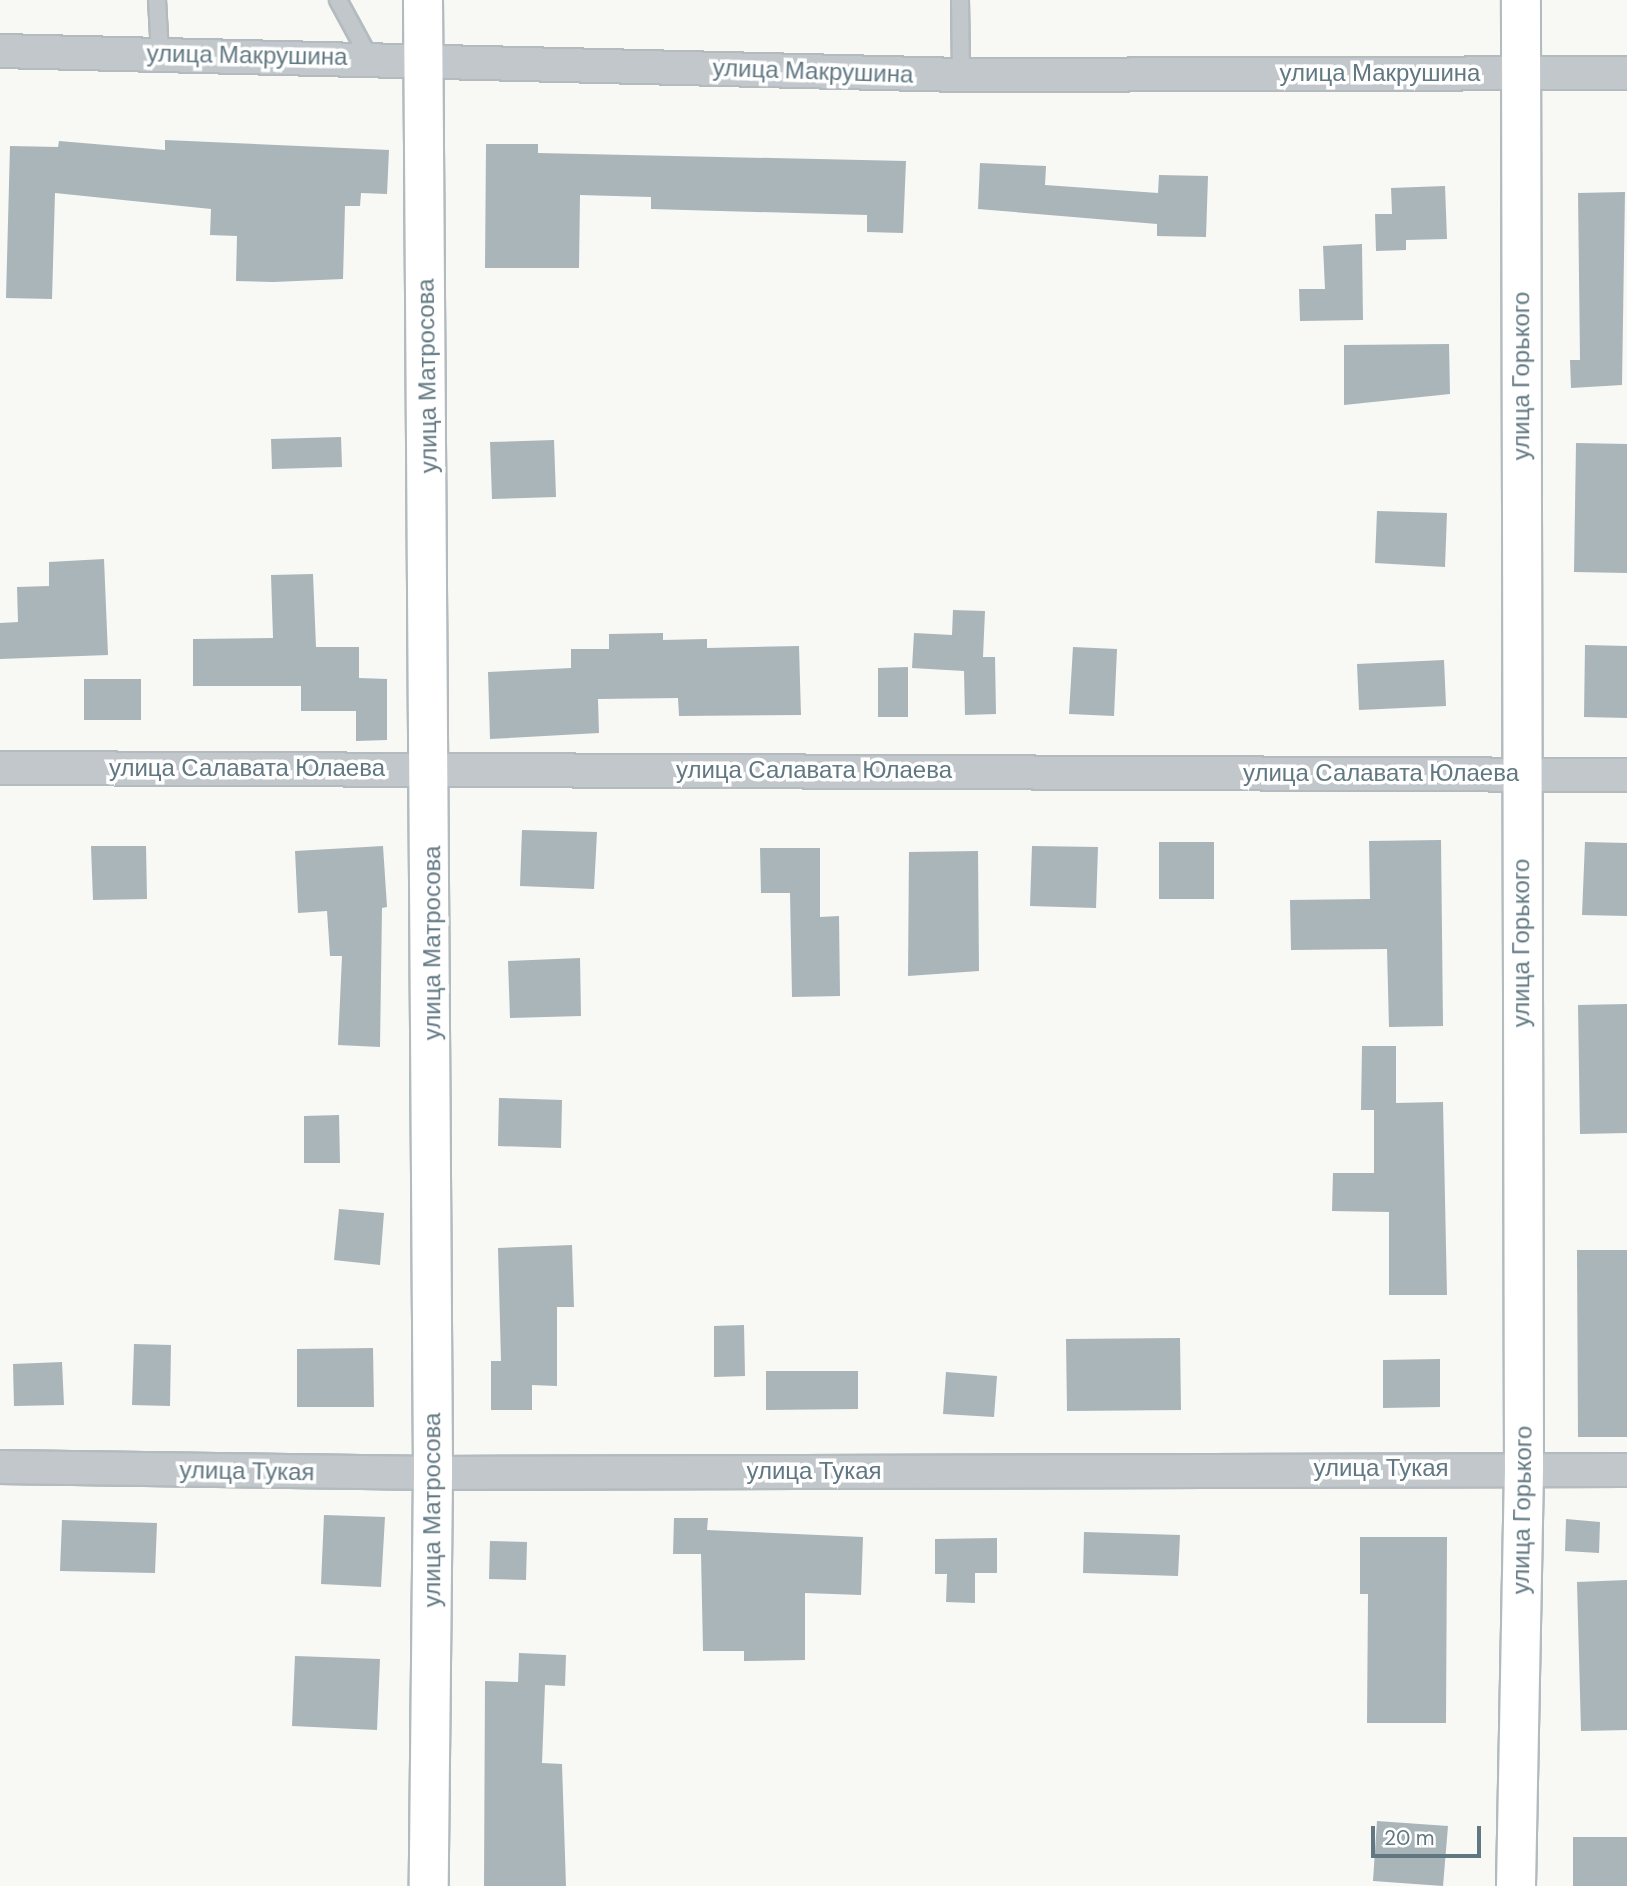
<!DOCTYPE html>
<html>
<head>
<meta charset="utf-8">
<style>
  body { margin:0 }
  #map { position:relative; width:1627px; height:1886px; overflow:hidden; background:#f8f8f5; font-family:"DM Sans",sans-serif }
  div>[style] { position:absolute }
  .building>* { inset:0; background:#a9b5b9 }
  .roads { filter:drop-shadow(2px 0 #b3bbbf) drop-shadow(-2px 0 #b3bbbf) drop-shadow(0 2px #b3bbbf) drop-shadow(0 -2px #b3bbbf) }
  .lane>* { height:16px; margin:-8px; padding:0 8px; transform-origin:8px; border-radius:8px; background:#c1c7ca }
  .street>* { height:32px; margin:-16px; padding:0 16px; transform-origin:16px; border-radius:16px; background:#c1c7ca }
  .secondary>* { height:38px; margin:-19px; padding:0 19px; transform-origin:19px; border-radius:19px; background:#fff }
  span { translate:-50% -50%; white-space:nowrap; text-align:center; line-height:1.15; -webkit-text-stroke:7px #fff; paint-order:stroke }
  .street-label { font-size:24px; color:#617882 }
  .scale { position:absolute; left:1371px; top:1826px; width:110px; height:32px; box-sizing:border-box; border:4px solid #617882; border-top:0; padding-left:9px; font-size:21px; line-height:24px; white-space:nowrap; color:#617882; -webkit-text-stroke:5px #fff; paint-order:stroke }
</style>
</head>
<body>
<div id="map">
  <div class="building">
    <i style="clip-path:polygon(165px 140px,389px 150px,387px 194px,361px 193px,360px 206px,345px 206px,343px 279px,273px 282px,236px 281px,237px 236px,210px 235px,211px 209px,55px 193px,52px 299px,6px 298px,10px 146px,58px 147px,59px 141px,165px 150px)"></i>
    <i style="clip-path:polygon(486px 144px,538px 144px,538px 153px,906px 161px,903px 233px,867px 232px,867px 215px,651px 209px,651px 197px,580px 195px,579px 268px,485px 268px)"></i>
    <i style="clip-path:polygon(980px 163px,1046px 166px,1045px 185px,1158px 193px,1159px 175px,1208px 176px,1206px 237px,1157px 236px,1157px 224px,978px 209px)"></i>
    <i style="clip-path:polygon(1445px 186px,1447px 239px,1406px 240px,1406px 250px,1376px 251px,1375px 214px,1392px 214px,1391px 188px)"></i>
    <i style="clip-path:polygon(1625px 192px,1622px 385px,1571px 388px,1570px 360px,1580px 360px,1578px 193px)"></i>
    <i style="clip-path:polygon(1362px 244px,1363px 320px,1300px 321px,1299px 289px,1325px 289px,1323px 246px)"></i>
    <i style="clip-path:polygon(1449px 344px,1450px 394px,1344px 405px,1344px 345px)"></i>
    <i style="clip-path:polygon(341px 437px,342px 467px,272px 469px,271px 439px)"></i>
    <i style="clip-path:polygon(554px 440px,556px 497px,492px 499px,490px 442px)"></i>
    <i style="clip-path:polygon(1576px 443px,1627px 444px,1627px 573px,1574px 572px)"></i>
    <i style="clip-path:polygon(1377px 511px,1447px 513px,1445px 567px,1375px 563px)"></i>
    <i style="clip-path:polygon(104px 559px,108px 655px,0 659px,0 623px,18px 622px,17px 587px,49px 586px,49px 562px)"></i>
    <i style="clip-path:polygon(313px 574px,316px 647px,359px 647px,359px 678px,387px 679px,387px 740px,356px 741px,356px 711px,301px 711px,301px 686px,193px 686px,193px 639px,273px 638px,271px 575px)"></i>
    <i style="clip-path:polygon(953px 610px,985px 611px,983px 657px,995px 657px,996px 714px,965px 715px,964px 671px,912px 668px,914px 633px,952px 635px)"></i>
    <i style="clip-path:polygon(663px 633px,663px 640px,707px 639px,707px 648px,799px 646px,801px 715px,679px 716px,678px 698px,598px 699px,599px 733px,490px 739px,488px 672px,571px 668px,571px 649px,609px 649px,609px 634px)"></i>
    <i style="clip-path:polygon(1585px 645px,1627px 646px,1627px 718px,1584px 717px)"></i>
    <i style="clip-path:polygon(1073px 647px,1117px 649px,1114px 716px,1069px 714px)"></i>
    <i style="clip-path:polygon(1444px 660px,1446px 706px,1359px 710px,1357px 664px)"></i>
    <i style="clip-path:polygon(908px 667px,908px 717px,878px 717px,878px 668px)"></i>
    <i style="clip-path:polygon(84px 679px,141px 679px,141px 720px,84px 720px)"></i>
    <i style="clip-path:polygon(522px 830px,597px 832px,594px 889px,520px 886px)"></i>
    <i style="clip-path:polygon(1441px 840px,1443px 1026px,1389px 1027px,1387px 949px,1291px 950px,1290px 900px,1370px 899px,1369px 841px)"></i>
    <i style="clip-path:polygon(1159px 842px,1214px 842px,1214px 899px,1159px 899px)"></i>
    <i style="clip-path:polygon(1585px 842px,1627px 843px,1627px 916px,1582px 915px)"></i>
    <i style="clip-path:polygon(91px 846px,146px 846px,147px 899px,93px 900px)"></i>
    <i style="clip-path:polygon(383px 846px,387px 907px,382px 908px,380px 1047px,338px 1045px,342px 956px,330px 956px,327px 911px,298px 913px,295px 851px)"></i>
    <i style="clip-path:polygon(1032px 846px,1098px 847px,1096px 908px,1030px 906px)"></i>
    <i style="clip-path:polygon(760px 848px,820px 848px,820px 917px,839px 916px,840px 996px,792px 997px,790px 893px,761px 893px)"></i>
    <i style="clip-path:polygon(978px 851px,979px 971px,908px 976px,909px 852px)"></i>
    <i style="clip-path:polygon(580px 958px,581px 1016px,510px 1018px,508px 961px)"></i>
    <i style="clip-path:polygon(1627px 1004px,1627px 1133px,1580px 1134px,1578px 1005px)"></i>
    <i style="clip-path:polygon(1362px 1046px,1396px 1046px,1396px 1103px,1443px 1102px,1447px 1295px,1389px 1295px,1389px 1212px,1332px 1211px,1333px 1173px,1374px 1173px,1374px 1110px,1361px 1110px)"></i>
    <i style="clip-path:polygon(499px 1098px,562px 1100px,561px 1148px,498px 1146px)"></i>
    <i style="clip-path:polygon(339px 1115px,340px 1163px,304px 1163px,304px 1116px)"></i>
    <i style="clip-path:polygon(339px 1209px,384px 1213px,380px 1265px,334px 1260px)"></i>
    <i style="clip-path:polygon(572px 1245px,574px 1307px,557px 1307px,557px 1386px,532px 1385px,532px 1410px,491px 1410px,491px 1361px,501px 1361px,498px 1248px)"></i>
    <i style="clip-path:polygon(1577px 1250px,1627px 1250px,1627px 1437px,1578px 1437px)"></i>
    <i style="clip-path:polygon(744px 1325px,745px 1376px,714px 1377px,714px 1326px)"></i>
    <i style="clip-path:polygon(1180px 1338px,1181px 1410px,1067px 1411px,1066px 1339px)"></i>
    <i style="clip-path:polygon(134px 1344px,171px 1345px,170px 1406px,132px 1405px)"></i>
    <i style="clip-path:polygon(373px 1348px,374px 1407px,297px 1407px,297px 1349px)"></i>
    <i style="clip-path:polygon(1440px 1359px,1440px 1407px,1383px 1408px,1383px 1360px)"></i>
    <i style="clip-path:polygon(62px 1362px,64px 1405px,14px 1406px,13px 1364px)"></i>
    <i style="clip-path:polygon(766px 1371px,858px 1371px,858px 1409px,766px 1410px)"></i>
    <i style="clip-path:polygon(946px 1372px,997px 1376px,994px 1417px,943px 1414px)"></i>
    <i style="clip-path:polygon(324px 1515px,385px 1517px,381px 1587px,321px 1584px)"></i>
    <i style="clip-path:polygon(674px 1518px,708px 1518px,707px 1530px,863px 1537px,861px 1595px,805px 1593px,805px 1660px,744px 1661px,744px 1651px,703px 1651px,701px 1554px,673px 1554px)"></i>
    <i style="clip-path:polygon(1566px 1519px,1600px 1522px,1599px 1553px,1565px 1551px)"></i>
    <i style="clip-path:polygon(62px 1520px,157px 1523px,155px 1573px,60px 1571px)"></i>
    <i style="clip-path:polygon(1084px 1532px,1180px 1535px,1178px 1576px,1083px 1573px)"></i>
    <i style="clip-path:polygon(1360px 1537px,1447px 1537px,1446px 1723px,1367px 1723px,1368px 1594px,1360px 1594px)"></i>
    <i style="clip-path:polygon(997px 1538px,997px 1573px,975px 1573px,975px 1603px,946px 1602px,947px 1574px,935px 1574px,935px 1539px)"></i>
    <i style="clip-path:polygon(490px 1541px,527px 1542px,526px 1580px,489px 1579px)"></i>
    <i style="clip-path:polygon(1627px 1580px,1627px 1730px,1581px 1731px,1577px 1582px)"></i>
    <i style="clip-path:polygon(519px 1653px,566px 1655px,565px 1686px,545px 1685px,542px 1763px,562px 1764px,566px 1886px,484px 1886px,485px 1681px,518px 1682px)"></i>
    <i style="clip-path:polygon(295px 1656px,380px 1659px,377px 1730px,292px 1726px)"></i>
    <i style="clip-path:polygon(1377px 1821px,1448px 1826px,1443px 1886px,1373px 1881px)"></i>
    <i style="clip-path:polygon(1573px 1837px,1627px 1837px,1627px 1886px,1573px 1886px)"></i>
  </div>
  <div class="roads">
    <div class="lane">
      <i style="left:157px;top:0;width:54px;rotate:86.8deg"></i>
      <i style="left:338px;top:0;width:65px;rotate:61.5deg"></i>
      <i style="left:960px;top:0;width:75px;rotate:89.2deg"></i>
    </div>
    <div class="street">
      <i style="left:0;top:51px;width:961px;rotate:1.43deg"></i>
      <i style="left:961px;top:75px;width:666px;rotate:-0.17deg"></i>
      <i style="left:0;top:768px;width:1627px;rotate:0.25deg"></i>
      <i style="left:0;top:1467px;width:433px;rotate:0.8deg"></i>
      <i style="left:433px;top:1473px;width:1194px;rotate:-0.14deg"></i>
    </div>
    <div class="secondary">
      <i style="left:423px;top:0;width:1473px;rotate:89.61deg"></i>
      <i style="left:433px;top:1473px;width:413px;rotate:90.6deg"></i>
      <i style="left:1516px;top:1886px;width:419px;rotate:-88.9deg"></i>
      <i style="left:1524px;top:1467px;width:1467px;rotate:-90.12deg"></i>
    </div>
  </div>
  <div class="street-label">
    <span style="left:247px;top:55px;rotate:1deg">улица Макрушина</span>
    <span style="left:813px;top:71px;rotate:2deg">улица Макрушина</span>
    <span style="left:1380px;top:73px">улица Макрушина</span>
    <span style="left:427px;top:376px;rotate:-91deg">улица Матросова</span>
    <span style="left:1521px;top:376px;rotate:-90deg">улица Горького</span>
    <span style="left:247px;top:768px">улица Салавата Юлаева</span>
    <span style="left:814px;top:770px">улица Салавата Юлаева</span>
    <span style="left:1381px;top:773px">улица Салавата Юлаева</span>
    <span style="left:432px;top:943px;rotate:-90deg">улица Матросова</span>
    <span style="left:1521px;top:943px;rotate:-90deg">улица Горького</span>
    <span style="left:1381px;top:1468px">улица Тукая</span>
    <span style="left:247px;top:1471px;rotate:1deg">улица Тукая</span>
    <span style="left:814px;top:1471px">улица Тукая</span>
    <span style="left:432px;top:1510px;rotate:-90deg">улица Матросова</span>
    <span style="left:1522px;top:1510px;rotate:-89deg">улица Горького</span>
  </div>
  <div class="scale">20 m</div>
</div>
</body>
</html>
